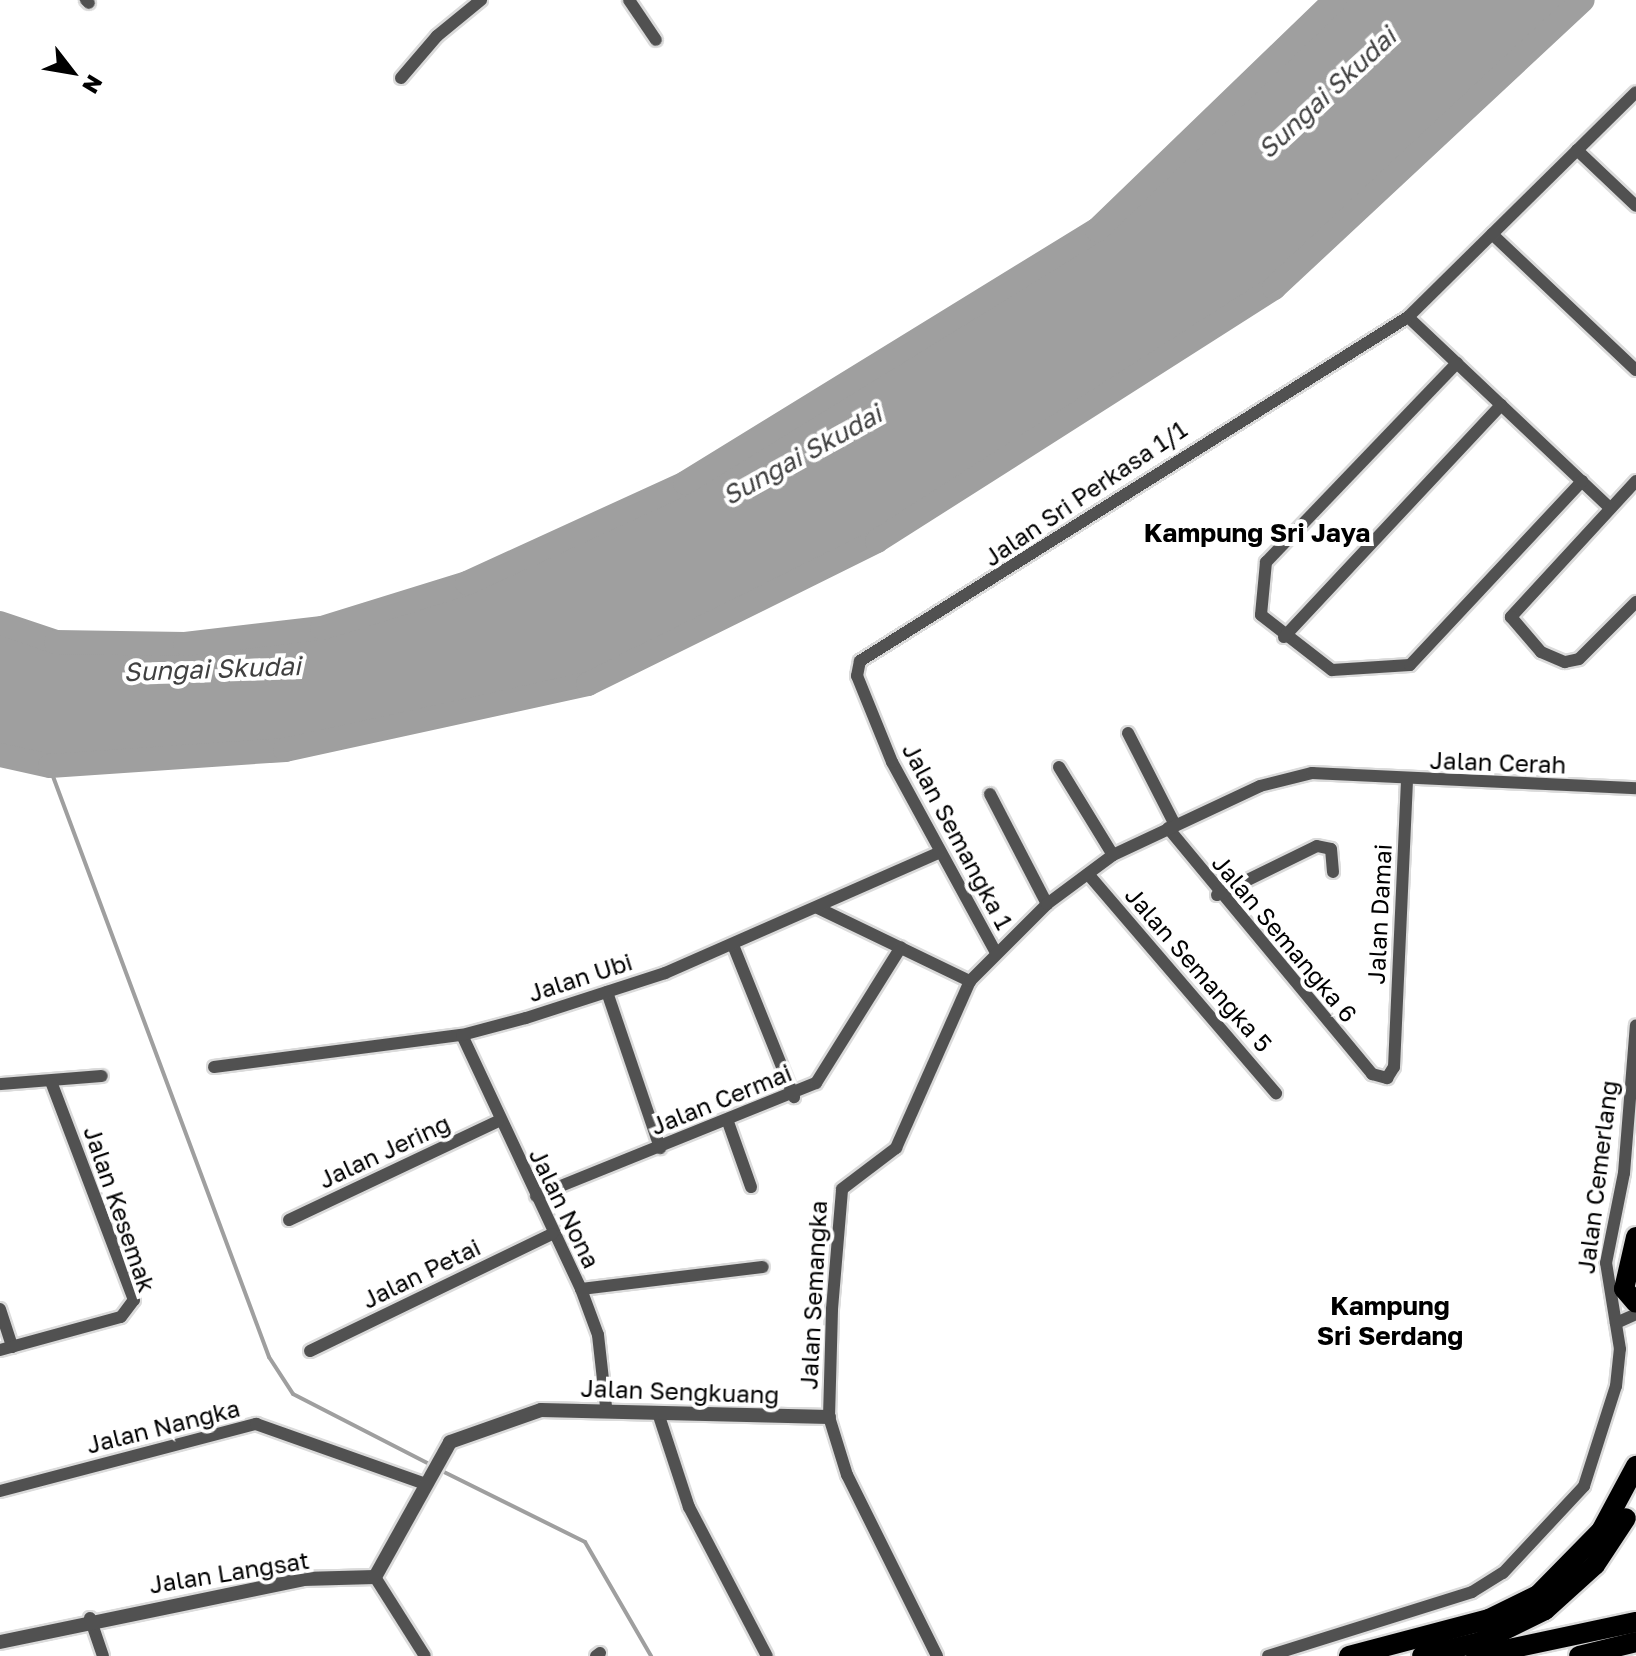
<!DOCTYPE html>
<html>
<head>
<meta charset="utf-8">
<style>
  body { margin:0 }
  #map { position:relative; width:1636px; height:1656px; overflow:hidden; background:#fff; font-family:"Golos Text",sans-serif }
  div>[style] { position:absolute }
  .water>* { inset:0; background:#9f9f9f }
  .stream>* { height:4px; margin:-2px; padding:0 2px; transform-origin:2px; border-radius:2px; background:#9f9f9f }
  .river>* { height:24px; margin:-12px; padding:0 12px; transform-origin:12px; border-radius:12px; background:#9f9f9f }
  .roads { filter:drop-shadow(2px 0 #dbdbdb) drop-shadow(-2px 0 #dbdbdb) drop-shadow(0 2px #dbdbdb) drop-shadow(0 -2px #dbdbdb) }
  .minor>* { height:12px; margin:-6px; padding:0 6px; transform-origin:6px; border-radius:6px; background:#515151 }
  .tertiary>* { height:14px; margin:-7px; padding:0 7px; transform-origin:7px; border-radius:7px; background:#515151 }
  .trunk>* { height:20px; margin:-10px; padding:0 10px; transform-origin:10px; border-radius:10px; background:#000 }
  span { translate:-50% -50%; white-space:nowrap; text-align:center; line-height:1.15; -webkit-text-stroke:8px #fff; paint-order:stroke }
  .street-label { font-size:24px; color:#000 }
  .water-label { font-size:26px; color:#404040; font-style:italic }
  .neighbourhood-label { font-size:26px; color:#000; font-weight:700 }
  .north { position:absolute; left:32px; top:32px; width:80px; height:80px; -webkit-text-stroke:6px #fff; paint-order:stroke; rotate:121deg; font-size:22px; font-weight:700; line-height:32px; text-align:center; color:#000 }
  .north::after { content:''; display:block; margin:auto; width:28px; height:36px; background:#000; clip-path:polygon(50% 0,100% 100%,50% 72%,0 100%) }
</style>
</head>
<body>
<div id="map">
  <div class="water">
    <i style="clip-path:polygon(1335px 0,1583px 0,1274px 288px,877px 541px,588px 684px,285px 750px,50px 766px,0 755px,0 623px,56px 642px,185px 644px,322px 628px,467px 583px,684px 483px,1097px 230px)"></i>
  </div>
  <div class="stream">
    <i style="left:48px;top:763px;width:634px;rotate:69.59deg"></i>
    <i style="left:269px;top:1357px;width:44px;rotate:57deg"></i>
    <i style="left:293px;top:1394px;width:157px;rotate:27.2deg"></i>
    <i style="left:440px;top:1470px;width:162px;rotate:26.4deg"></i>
    <i style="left:585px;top:1542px;width:132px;rotate:59.9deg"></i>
  </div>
  <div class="river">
    <i style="left:0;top:623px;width:59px;rotate:18.7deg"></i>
    <i style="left:56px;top:642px;width:129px;rotate:0.9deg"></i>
    <i style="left:185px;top:644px;width:138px;rotate:-6.7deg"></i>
    <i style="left:322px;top:628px;width:152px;rotate:-17.2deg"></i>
    <i style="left:467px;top:583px;width:240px;rotate:-24.6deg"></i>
    <i style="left:685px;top:483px;width:483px;rotate:-31.6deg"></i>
    <i style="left:1097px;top:230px;width:331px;rotate:-44deg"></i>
    <i style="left:0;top:755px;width:51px;rotate:12.4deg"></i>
    <i style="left:50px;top:766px;width:236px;rotate:-3.9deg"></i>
    <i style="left:285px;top:750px;width:310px;rotate:-12.3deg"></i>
    <i style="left:588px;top:684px;width:322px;rotate:-26.3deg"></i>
    <i style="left:877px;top:541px;width:471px;rotate:-32.5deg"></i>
    <i style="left:1274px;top:288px;width:422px;rotate:-43deg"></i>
  </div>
  <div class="roads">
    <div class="minor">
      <i style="left:86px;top:0;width:4px;rotate:45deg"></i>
      <i style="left:629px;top:0;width:48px;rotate:56deg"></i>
      <i style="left:401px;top:78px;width:55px;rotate:-49.4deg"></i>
      <i style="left:437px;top:36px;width:57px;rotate:-39.3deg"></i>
      <i style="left:1577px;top:150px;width:81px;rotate:43.5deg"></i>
      <i style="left:1492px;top:234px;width:198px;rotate:43.4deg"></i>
      <i style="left:1408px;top:317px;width:278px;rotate:43.4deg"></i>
      <i style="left:1457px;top:363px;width:276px;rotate:133.8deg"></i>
      <i style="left:1266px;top:562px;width:53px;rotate:95.4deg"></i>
      <i style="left:1261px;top:615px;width:90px;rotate:37.8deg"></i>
      <i style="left:1332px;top:670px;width:78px;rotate:-3.7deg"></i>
      <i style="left:1410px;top:665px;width:252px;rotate:-46.9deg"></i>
      <i style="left:1636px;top:481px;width:185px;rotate:132.6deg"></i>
      <i style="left:1511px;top:617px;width:46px;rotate:49.4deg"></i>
      <i style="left:1541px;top:652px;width:26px;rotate:23deg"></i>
      <i style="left:1565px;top:662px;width:14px;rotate:-12deg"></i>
      <i style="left:1579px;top:659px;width:81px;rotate:-45deg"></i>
      <i style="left:1284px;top:637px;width:318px;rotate:-46.9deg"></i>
      <i style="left:1128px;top:733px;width:103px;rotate:62.9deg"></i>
      <i style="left:1059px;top:767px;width:103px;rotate:58.5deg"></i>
      <i style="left:990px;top:794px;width:124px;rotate:62.6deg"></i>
      <i style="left:1168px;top:828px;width:320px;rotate:50.3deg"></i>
      <i style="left:1372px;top:1074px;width:16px;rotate:15deg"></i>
      <i style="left:1387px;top:1078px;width:13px;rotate:-58deg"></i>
      <i style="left:1394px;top:1067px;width:286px;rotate:-87.4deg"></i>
      <i style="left:1088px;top:874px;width:289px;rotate:49.4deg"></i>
      <i style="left:1217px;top:895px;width:111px;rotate:-26.1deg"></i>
      <i style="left:1317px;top:846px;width:14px;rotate:12deg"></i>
      <i style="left:1331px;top:849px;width:23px;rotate:85deg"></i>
      <i style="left:818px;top:908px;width:169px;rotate:25.7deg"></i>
      <i style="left:733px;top:945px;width:164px;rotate:68.1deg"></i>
      <i style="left:995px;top:951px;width:215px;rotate:-118.6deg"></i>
      <i style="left:892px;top:762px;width:93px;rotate:-112.1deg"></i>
      <i style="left:857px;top:676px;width:15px;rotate:-79deg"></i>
      <i style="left:860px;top:661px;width:647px;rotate:-32.12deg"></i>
      <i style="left:1408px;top:317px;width:320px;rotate:-44.6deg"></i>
      <i style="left:607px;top:992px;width:165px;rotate:71.2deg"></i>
      <i style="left:462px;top:1035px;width:280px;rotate:64.9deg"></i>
      <i style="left:581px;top:1289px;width:49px;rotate:69.7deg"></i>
      <i style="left:598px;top:1335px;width:71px;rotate:83.6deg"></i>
      <i style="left:214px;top:1067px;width:250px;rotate:-7.4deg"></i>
      <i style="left:462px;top:1035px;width:66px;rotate:-14.9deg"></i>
      <i style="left:526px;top:1018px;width:146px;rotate:-17.9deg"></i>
      <i style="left:665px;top:973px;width:298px;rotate:-23.7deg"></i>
      <i style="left:0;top:1084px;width:102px;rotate:-4.5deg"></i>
      <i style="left:728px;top:1122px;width:69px;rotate:70.5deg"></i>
      <i style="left:536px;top:1196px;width:302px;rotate:-22deg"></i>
      <i style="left:816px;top:1083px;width:160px;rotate:-58deg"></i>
      <i style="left:289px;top:1220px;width:231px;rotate:-25.3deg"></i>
      <i style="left:581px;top:1289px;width:183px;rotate:-6.9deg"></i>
      <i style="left:0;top:1309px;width:40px;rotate:72deg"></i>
      <i style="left:1616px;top:1323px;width:22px;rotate:-24deg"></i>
      <i style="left:0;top:1350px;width:125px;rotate:-15.3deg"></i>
      <i style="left:121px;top:1317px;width:21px;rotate:-53deg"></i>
      <i style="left:134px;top:1300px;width:231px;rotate:-110.8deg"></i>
      <i style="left:310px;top:1351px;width:269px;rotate:-25.8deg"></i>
      <i style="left:659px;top:1416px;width:96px;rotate:71.8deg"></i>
      <i style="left:689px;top:1507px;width:168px;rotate:62.4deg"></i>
      <i style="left:0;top:1491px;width:265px;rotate:-14.7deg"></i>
      <i style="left:256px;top:1424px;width:179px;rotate:19.5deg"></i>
      <i style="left:375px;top:1577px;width:93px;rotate:57.7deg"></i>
      <i style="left:90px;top:1618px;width:40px;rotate:71.1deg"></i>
      <i style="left:596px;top:1656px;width:5px;rotate:-37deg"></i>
      <i style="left:937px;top:1656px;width:202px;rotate:-116.4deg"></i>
      <i style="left:847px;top:1475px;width:61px;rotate:-107.2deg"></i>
      <i style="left:829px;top:1417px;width:108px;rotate:-88.4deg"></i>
      <i style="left:832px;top:1309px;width:120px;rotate:-85.2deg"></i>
      <i style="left:842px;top:1189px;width:68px;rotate:-37.2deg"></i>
      <i style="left:896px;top:1148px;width:183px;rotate:-66.1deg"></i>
      <i style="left:970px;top:981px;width:109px;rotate:-45deg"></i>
      <i style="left:1047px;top:904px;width:82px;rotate:-36.6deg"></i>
      <i style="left:1113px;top:855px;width:162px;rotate:-25.1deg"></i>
      <i style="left:1260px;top:786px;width:54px;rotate:-14deg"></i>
      <i style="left:1312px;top:773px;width:324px;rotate:2.7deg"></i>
      <i style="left:1268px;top:1656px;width:214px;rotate:-17.4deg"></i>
      <i style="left:1472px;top:1592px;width:36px;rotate:-32deg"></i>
      <i style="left:1503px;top:1573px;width:119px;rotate:-47deg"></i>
      <i style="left:1584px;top:1486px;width:105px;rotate:-72.3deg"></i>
      <i style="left:1616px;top:1386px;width:37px;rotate:-84deg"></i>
      <i style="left:1620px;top:1349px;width:87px;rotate:-99.2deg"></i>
      <i style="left:1606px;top:1263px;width:92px;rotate:-78.7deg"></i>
      <i style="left:1624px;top:1173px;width:148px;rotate:-85.4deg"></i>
    </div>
    <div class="tertiary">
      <i style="left:0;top:1642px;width:309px;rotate:-11.7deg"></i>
      <i style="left:303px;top:1579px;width:72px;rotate:-1.6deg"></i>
      <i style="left:375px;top:1577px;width:154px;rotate:-60.9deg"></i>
      <i style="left:450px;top:1442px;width:96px;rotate:-19.4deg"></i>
      <i style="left:541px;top:1410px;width:288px;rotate:1.4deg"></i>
    </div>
    <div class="trunk">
      <i style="left:1636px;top:1237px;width:53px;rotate:103deg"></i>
      <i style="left:1624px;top:1289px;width:18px;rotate:49deg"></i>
      <i style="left:1349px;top:1656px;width:145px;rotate:-14.8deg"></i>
      <i style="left:1489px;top:1619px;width:55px;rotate:-26.1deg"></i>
      <i style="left:1538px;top:1595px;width:90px;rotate:-45.5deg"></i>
      <i style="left:1601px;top:1531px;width:74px;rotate:-61.7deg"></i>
      <i style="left:1422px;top:1656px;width:60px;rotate:-13.6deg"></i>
      <i style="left:1480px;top:1642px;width:72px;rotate:-26.2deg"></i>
      <i style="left:1545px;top:1610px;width:67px;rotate:-42deg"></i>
      <i style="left:1595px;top:1565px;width:56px;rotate:-56.6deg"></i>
      <i style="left:1476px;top:1656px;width:164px;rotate:-12deg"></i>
      <i style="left:1579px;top:1656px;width:59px;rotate:-13.8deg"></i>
    </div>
  </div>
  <div class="street-label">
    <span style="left:1085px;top:493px;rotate:-34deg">Jalan Sri Perkasa 1/1</span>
    <span style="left:1498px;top:762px;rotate:2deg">Jalan Cerah</span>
    <span style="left:958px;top:836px;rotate:62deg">Jalan Semangka 1</span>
    <span style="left:1379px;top:914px;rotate:-87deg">Jalan Damai</span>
    <span style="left:1285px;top:938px;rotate:50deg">Jalan Semangka 6</span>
    <span style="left:1199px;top:969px;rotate:49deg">Jalan Semangka 5</span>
    <span style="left:580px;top:977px;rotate:-18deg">Jalan Ubi</span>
    <span style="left:721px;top:1099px;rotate:-22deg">Jalan Cermai</span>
    <span style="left:384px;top:1151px;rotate:-25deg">Jalan Jering</span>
    <span style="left:1597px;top:1177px;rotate:-83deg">Jalan Cemerlang</span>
    <span style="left:565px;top:1208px;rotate:64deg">Jalan Nona</span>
    <span style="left:120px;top:1209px;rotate:71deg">Jalan Kesemak</span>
    <span style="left:421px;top:1273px;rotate:-26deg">Jalan Petai</span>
    <span style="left:813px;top:1295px;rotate:-87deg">Jalan Semangka</span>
    <span style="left:680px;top:1391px;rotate:2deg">Jalan Sengkuang</span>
    <span style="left:163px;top:1426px;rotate:-14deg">Jalan Nangka</span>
    <span style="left:229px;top:1572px;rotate:-9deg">Jalan Langsat</span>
  </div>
  <div class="water-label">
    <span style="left:1327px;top:93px;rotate:-43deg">Sungai Skudai</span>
    <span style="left:802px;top:455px;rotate:-29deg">Sungai Skudai</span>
    <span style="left:212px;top:669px;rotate:-2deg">Sungai Skudai</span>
  </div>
  <div class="neighbourhood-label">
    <span style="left:1257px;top:533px">Kampung Sri Jaya</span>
    <span style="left:1390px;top:1321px">Kampung<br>Sri Serdang</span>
  </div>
  <div class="north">N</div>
</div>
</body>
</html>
